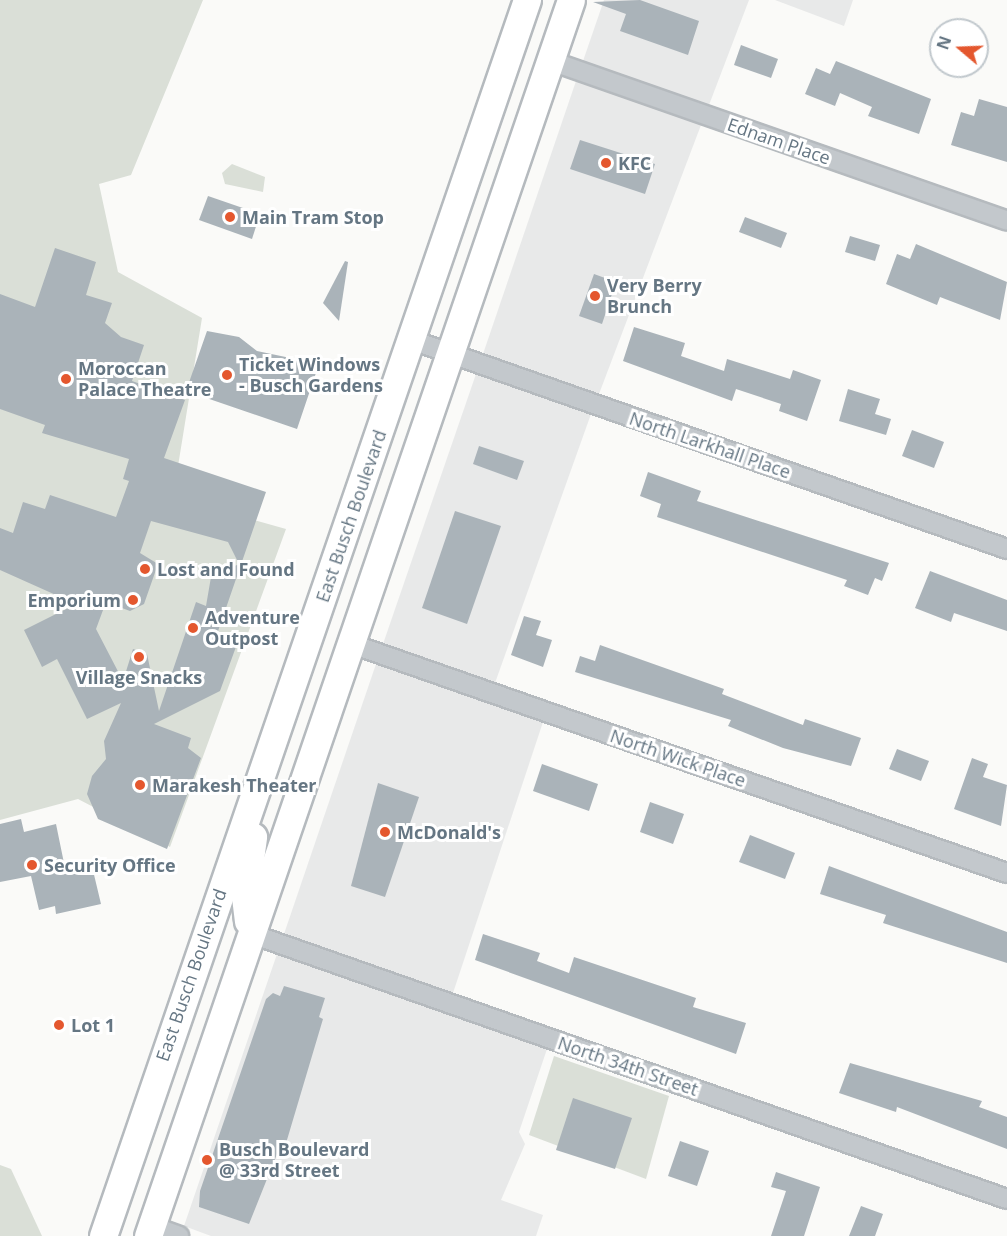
<!DOCTYPE html>
<html>
<head>
<meta charset="utf-8">
<style>
  body { margin:0 }
  #map { position:relative; width:1007px; height:1236px; overflow:hidden; background:#fafaf8; font-family:"Open Sans",sans-serif }
  div>[style] { position:absolute }
  .built>* { inset:0; background:#e8e9e9 }
  .green>* { inset:0; background:#dadfd7 }
  .building>* { inset:0; background:#aab3b9 }
  .roads { filter:drop-shadow(2px 0 #b5babe) drop-shadow(-2px 0 #b5babe) drop-shadow(0 2px #b5babe) drop-shadow(0 -2px #b5babe) }
  .street>* { height:18px; margin:-9px; padding:0 9px; transform-origin:9px; border-radius:9px; background:#c3c8cc }
  .primary>* { height:27px; margin:-13.5px; padding:0 13.5px; transform-origin:13.5px; border-radius:13.5px; background:#fff }
  .dots>* { width:16px; height:16px; translate:-50% -50%; box-sizing:border-box; border:3px solid #fff; border-radius:50% }
  span { translate:-50% -50%; white-space:nowrap; text-align:center; line-height:1.15; -webkit-text-stroke:6px #fff; paint-order:stroke }
  .street-label { font-size:18px; color:#657683 }
  .poi-label { font-size:18px; color:#657683; font-weight:700 }
  .left { translate:0 -50%; text-align:left }
  .right { translate:-100% -50%; text-align:right }
  .north { position:absolute; left:929px; top:18px; width:60px; height:60px; box-sizing:border-box; background:#fff; border:2px solid #c1c8cd; border-radius:50%; rotate:289deg; font-size:16px; font-weight:700; line-height:24px; text-align:center; color:#657683 }
  .north::after { content:''; display:block; margin:auto; width:21px; height:27px; background:#e4572e; clip-path:polygon(50% 0,100% 100%,50% 72%,0 100%) }
</style>
</head>
<body>
<div id="map">
  <div class="built">
    <i style="clip-path:polygon(604px 0,749px 0,709px 105px,583px 61px)"></i>
    <i style="clip-path:polygon(775px 0,853px 0,844px 26px)"></i>
    <i style="clip-path:polygon(576px 81px,701px 125px,599px 394px,483px 354px)"></i>
    <i style="clip-path:polygon(476px 374px,591px 414px,495px 683px,383px 644px)"></i>
    <i style="clip-path:polygon(376px 664px,543px 722px,453px 993px,284px 934px)"></i>
    <i style="clip-path:polygon(277px 954px,547px 1049px,519px 1132px,525px 1144px,501px 1200px,543px 1215px,536px 1236px,211px 1236px,184px 1226px)"></i>
  </div>
  <div class="green">
    <i style="clip-path:polygon(0 0,203px 0,131px 175px,99px 184px,118px 272px,202px 318px,173px 497px,286px 529px,170px 847px,78px 799px,0 820px)"></i>
    <i style="clip-path:polygon(232px 164px,265px 177px,263px 192px,225px 184px,222px 173px)"></i>
    <i style="clip-path:polygon(554px 1056px,669px 1096px,646px 1179px,529px 1135px)"></i>
    <i style="clip-path:polygon(0 1165px,11px 1169px,42px 1236px,0 1236px)"></i>
  </div>
  <div class="building">
    <i style="clip-path:polygon(640px 0,699px 21px,688px 55px,620px 31px,626px 14px,593px 2px)"></i>
    <i style="clip-path:polygon(741px 45px,778px 59px,771px 78px,734px 65px)"></i>
    <i style="clip-path:polygon(836px 61px,931px 99px,919px 134px,868px 116px,872px 107px,840px 93px,835px 106px,805px 94px,816px 68px,830px 74px)"></i>
    <i style="clip-path:polygon(979px 99px,1007px 107px,1007px 162px,951px 145px,961px 112px,974px 116px)"></i>
    <i style="clip-path:polygon(580px 140px,655px 164px,645px 194px,570px 169px)"></i>
    <i style="clip-path:polygon(208px 196px,260px 214px,252px 239px,199px 220px)"></i>
    <i style="clip-path:polygon(745px 217px,787px 233px,781px 248px,739px 232px)"></i>
    <i style="clip-path:polygon(850px 236px,880px 245px,875px 261px,845px 252px)"></i>
    <i style="clip-path:polygon(916px 244px,1007px 282px,1000px 320px,940px 297px,937px 305px,886px 284px,897px 254px,910px 259px)"></i>
    <i style="clip-path:polygon(evenodd,55px 248px,96px 262px,86px 295px,112px 303px,105px 323px,121px 337px,144px 345px,132px 381px,185px 400px,164px 458px,266px 492px,216px 637px,237px 644px,220px 691px,154px 724px,191px 738px,188px 748px,201px 758px,167px 849px,98px 819px,87px 794px,92px 776px,106px 759px,104px 741px,121px 703px,87px 719px,57px 659px,42px 667px,24px 630px,76px 604px,0 570px,0 528px,13px 533px,23px 502px,45px 509px,50px 495px,116px 517px,129px 481px,123px 479px,129px 459px,42px 433px,45px 425px,0 409px,0 294px,35px 307px,55px 248px,151px 521px,228px 542px,239px 564px,211px 577px,206px 606px,196px 602px,159px 711px,147px 654px,133px 649px,123px 681px,96px 629px,106px 602px,130px 611px,144px 604px,158px 564px,140px 553px,151px 521px)"></i>
    <i style="clip-path:polygon(345px 261px,348px 262px,339px 321px,323px 303px)"></i>
    <i style="clip-path:polygon(594px 274px,616px 282px,602px 324px,579px 316px)"></i>
    <i style="clip-path:polygon(634px 327px,685px 343px,681px 356px,724px 371px,727px 359px,790px 379px,793px 370px,821px 380px,807px 421px,779px 411px,781px 404px,736px 389px,732px 401px,623px 361px)"></i>
    <i style="clip-path:polygon(207px 331px,239px 337px,257px 351px,319px 364px,297px 429px,186px 391px)"></i>
    <i style="clip-path:polygon(848px 389px,880px 399px,875px 414px,891px 419px,886px 435px,839px 421px)"></i>
    <i style="clip-path:polygon(912px 430px,944px 442px,934px 468px,902px 456px)"></i>
    <i style="clip-path:polygon(479px 446px,524px 461px,517px 480px,473px 464px)"></i>
    <i style="clip-path:polygon(648px 472px,701px 491px,697px 501px,889px 563px,882px 581px,875px 578px,868px 595px,844px 586px,847px 580px,657px 517px,661px 504px,640px 496px)"></i>
    <i style="clip-path:polygon(455px 511px,501px 526px,467px 624px,422px 608px)"></i>
    <i style="clip-path:polygon(930px 571px,1007px 600px,1007px 631px,954px 613px,951px 622px,915px 608px)"></i>
    <i style="clip-path:polygon(524px 616px,541px 621px,536px 635px,552px 640px,543px 667px,511px 655px)"></i>
    <i style="clip-path:polygon(600px 645px,724px 689px,722px 694px,803px 725px,805px 719px,861px 738px,851px 766px,783px 748px,728px 726px,731px 720px,575px 672px,580px 656px,595px 661px)"></i>
    <i style="clip-path:polygon(897px 749px,929px 761px,921px 781px,889px 769px)"></i>
    <i style="clip-path:polygon(972px 758px,988px 764px,983px 777px,1007px 785px,1001px 826px,954px 809px)"></i>
    <i style="clip-path:polygon(542px 764px,598px 784px,589px 811px,533px 791px)"></i>
    <i style="clip-path:polygon(378px 783px,419px 797px,385px 897px,351px 886px)"></i>
    <i style="clip-path:polygon(650px 802px,684px 814px,673px 844px,640px 832px)"></i>
    <i style="clip-path:polygon(21px 819px,24px 832px,56px 824px,65px 868px,91px 862px,101px 904px,56px 914px,55px 906px,39px 910px,31px 876px,0 882px,0 824px)"></i>
    <i style="clip-path:polygon(750px 835px,795px 853px,785px 879px,739px 862px)"></i>
    <i style="clip-path:polygon(829px 866px,1007px 932px,1007px 963px,883px 923px,886px 915px,820px 894px)"></i>
    <i style="clip-path:polygon(483px 934px,540px 953px,537px 961px,569px 973px,574px 957px,696px 998px,693px 1007px,746px 1023px,736px 1054px,475px 960px)"></i>
    <i style="clip-path:polygon(284px 986px,325px 998px,319px 1017px,323px 1019px,284px 1150px,279px 1149px,249px 1224px,199px 1207px,200px 1191px,266px 999px,273px 993px,280px 996px)"></i>
    <i style="clip-path:polygon(850px 1063px,982px 1101px,979px 1107px,1007px 1117px,1007px 1149px,897px 1107px,896px 1112px,839px 1093px)"></i>
    <i style="clip-path:polygon(573px 1098px,632px 1118px,615px 1169px,556px 1150px)"></i>
    <i style="clip-path:polygon(680px 1141px,709px 1151px,697px 1186px,668px 1176px)"></i>
    <i style="clip-path:polygon(776px 1172px,820px 1187px,804px 1236px,771px 1236px,786px 1191px,771px 1187px)"></i>
    <i style="clip-path:polygon(861px 1206px,883px 1214px,875px 1236px,849px 1236px)"></i>
  </div>
  <div class="roads">
    <div class="street">
      <i style="left:551px;top:61px;width:483px;rotate:19.3deg"></i>
      <i style="left:412px;top:340px;width:631px;rotate:19.35deg"></i>
      <i style="left:349px;top:643px;width:697px;rotate:19.27deg"></i>
      <i style="left:249px;top:933px;width:803px;rotate:19.34deg"></i>
      <i style="left:152px;top:1226px;width:29px;rotate:20deg"></i>
    </div>
    <div class="primary">
      <i style="left:248px;top:921px;width:26px;rotate:-97deg"></i>
      <i style="left:245px;top:895px;width:59px;rotate:-82.1deg"></i>
      <i style="left:103px;top:1236px;width:1307px;rotate:-71.07deg"></i>
      <i style="left:148px;top:1236px;width:1306px;rotate:-71.11deg"></i>
    </div>
  </div>
  <div class="dots">
    <i style="left:606px;top:163px;background:#e4572e"></i>
    <i style="left:230px;top:217px;background:#e4572e"></i>
    <i style="left:595px;top:296px;background:#e4572e"></i>
    <i style="left:227px;top:375px;background:#e4572e"></i>
    <i style="left:66px;top:379px;background:#e4572e"></i>
    <i style="left:145px;top:569px;background:#e4572e"></i>
    <i style="left:133px;top:600px;background:#e4572e"></i>
    <i style="left:193px;top:628px;background:#e4572e"></i>
    <i style="left:139px;top:657px;background:#e4572e"></i>
    <i style="left:140px;top:785px;background:#e4572e"></i>
    <i style="left:385px;top:832px;background:#e4572e"></i>
    <i style="left:32px;top:865px;background:#e4572e"></i>
    <i style="left:59px;top:1025px;background:#e4572e"></i>
    <i style="left:207px;top:1160px;background:#e4572e"></i>
  </div>
  <div class="street-label">
    <span style="left:779px;top:141px;rotate:19deg">Ednam Place</span>
    <span style="left:710px;top:445px;rotate:19deg">North Larkhall Place</span>
    <span style="left:351px;top:516px;rotate:-71deg">East Busch Boulevard</span>
    <span style="left:678px;top:758px;rotate:19deg">North Wick Place</span>
    <span style="left:191px;top:975px;rotate:-71deg">East Busch Boulevard</span>
    <span style="left:628px;top:1066px;rotate:19deg">North 34th Street</span>
  </div>
  <div class="poi-label">
    <span class="left" style="left:618px;top:163px">KFC</span>
    <span class="left" style="left:242px;top:217px">Main Tram Stop</span>
    <span class="left" style="left:607px;top:296px">Very Berry<br>Brunch</span>
    <span class="left" style="left:239px;top:375px">Ticket Windows<br>- Busch Gardens</span>
    <span class="left" style="left:78px;top:379px">Moroccan<br>Palace Theatre</span>
    <span class="left" style="left:157px;top:569px">Lost and Found</span>
    <span class="right" style="left:121px;top:600px">Emporium</span>
    <span class="left" style="left:205px;top:628px">Adventure<br>Outpost</span>
    <span style="left:139px;top:677px">Village Snacks</span>
    <span class="left" style="left:152px;top:785px">Marakesh Theater</span>
    <span class="left" style="left:397px;top:832px">McDonald's</span>
    <span class="left" style="left:44px;top:865px">Security Office</span>
    <span class="left" style="left:71px;top:1025px">Lot 1</span>
    <span class="left" style="left:219px;top:1160px">Busch Boulevard<br>@ 33rd Street</span>
  </div>
  <div class="north">N</div>
</div>
</body>
</html>
